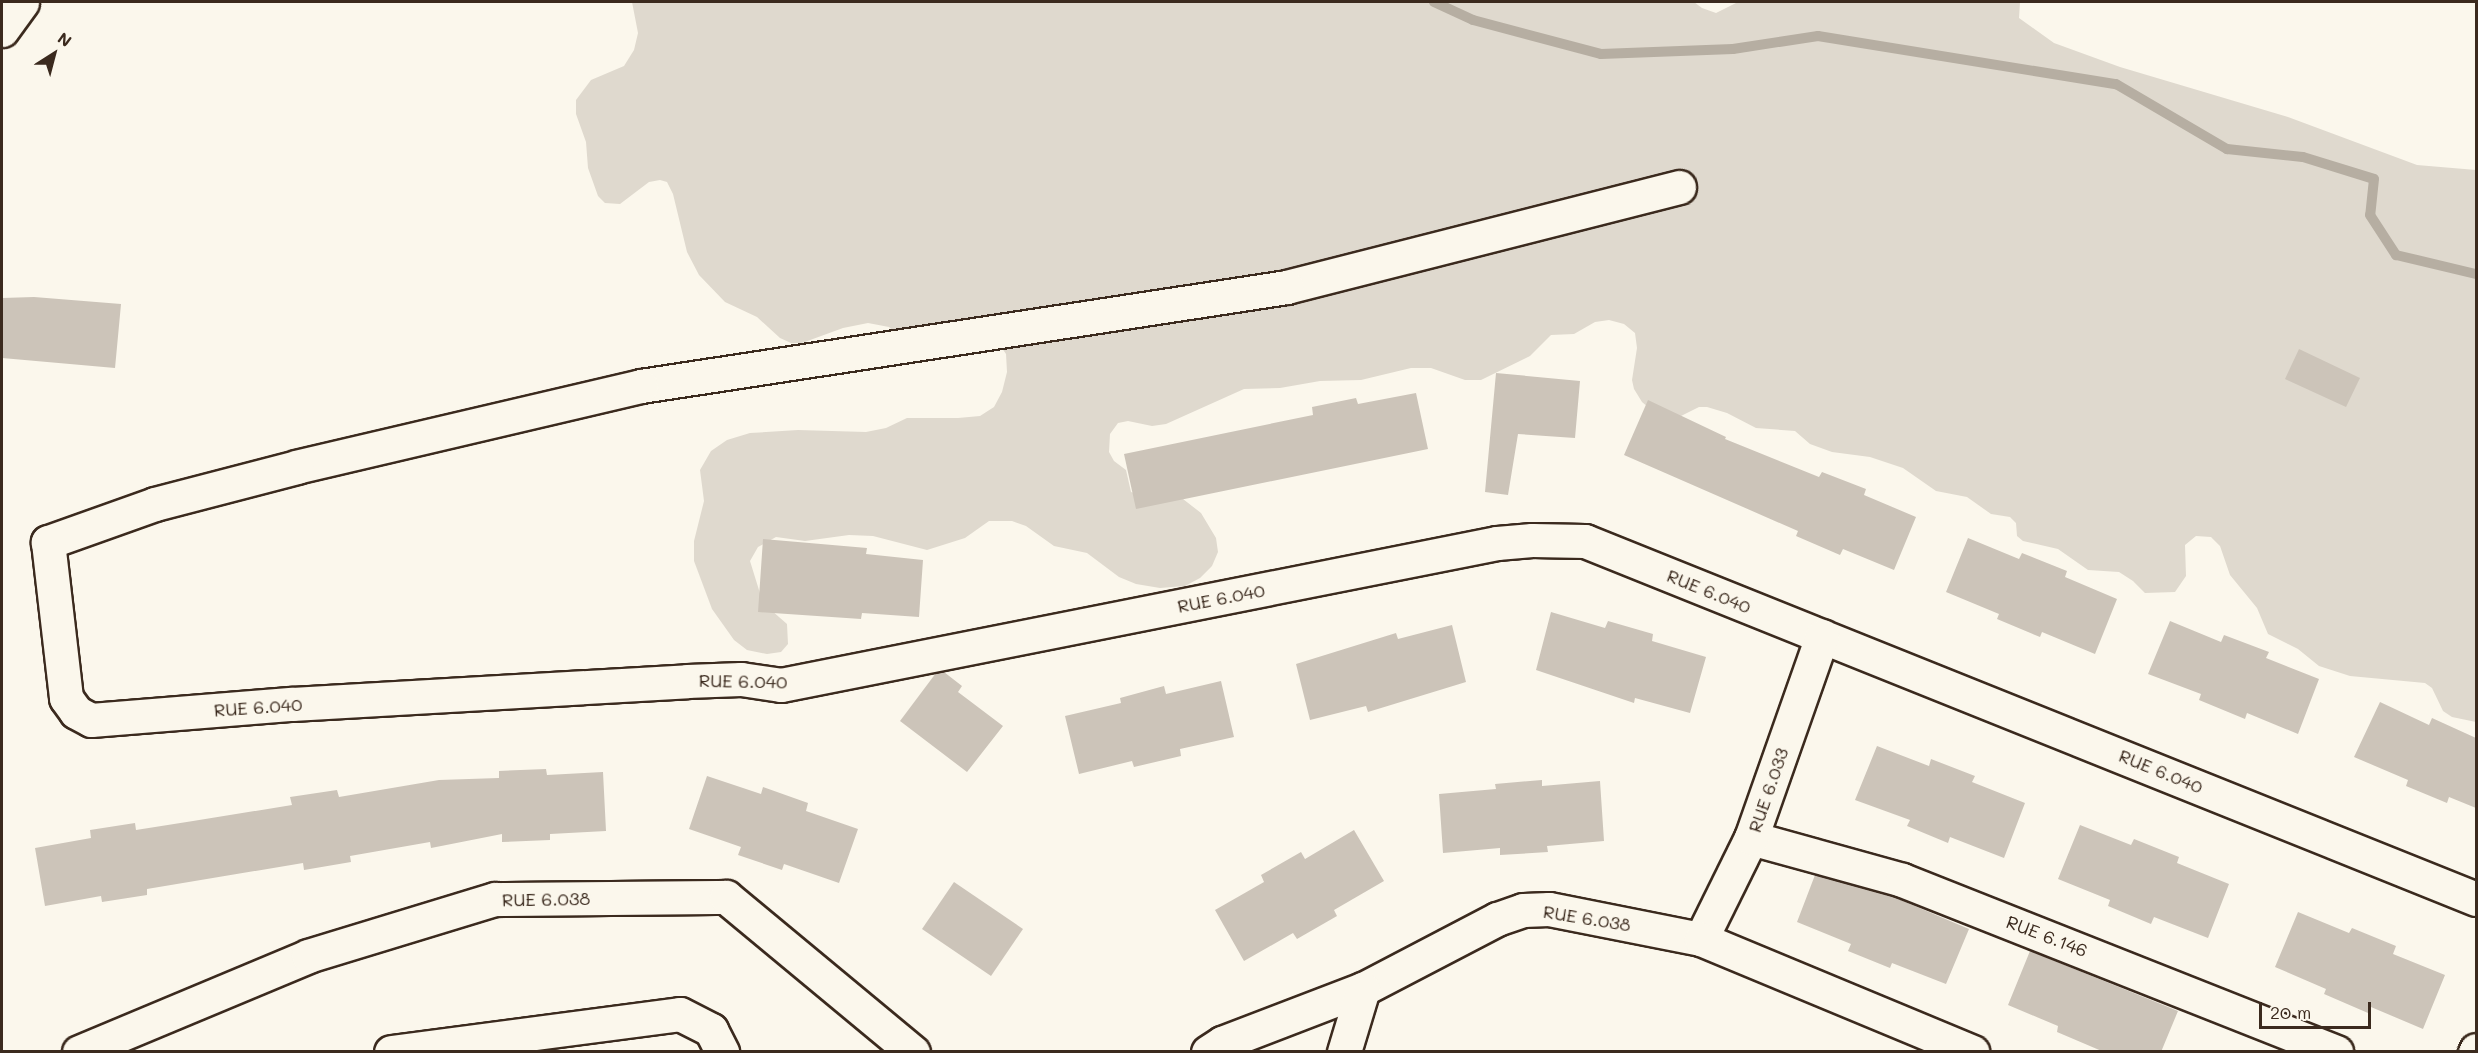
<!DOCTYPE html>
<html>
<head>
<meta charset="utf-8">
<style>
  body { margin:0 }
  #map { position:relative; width:2478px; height:1053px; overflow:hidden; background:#fbf7ec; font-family:Mali,sans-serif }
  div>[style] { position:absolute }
  .green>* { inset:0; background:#dfd9ce }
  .stream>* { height:10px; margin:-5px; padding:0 5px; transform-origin:5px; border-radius:5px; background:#b6aea2 }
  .building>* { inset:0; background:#ccc4b9 }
  .roads { filter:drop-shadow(2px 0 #3b2a1e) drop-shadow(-2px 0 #3b2a1e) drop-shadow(0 2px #3b2a1e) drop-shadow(0 -2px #3b2a1e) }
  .minor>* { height:33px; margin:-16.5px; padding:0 16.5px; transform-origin:16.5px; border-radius:16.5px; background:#fbf7ec }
  .tertiary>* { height:33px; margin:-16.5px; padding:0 16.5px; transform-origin:16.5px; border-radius:16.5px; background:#fbf7ec }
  span { translate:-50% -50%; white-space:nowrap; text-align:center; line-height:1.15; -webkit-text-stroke:5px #fbf7ec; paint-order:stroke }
  .street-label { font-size:18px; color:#3b2a1e }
  .frame { position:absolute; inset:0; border:3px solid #3b2a1e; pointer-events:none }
  .north { position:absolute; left:24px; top:24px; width:60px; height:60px; -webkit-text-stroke:4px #fbf7ec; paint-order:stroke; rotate:36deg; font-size:16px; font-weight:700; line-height:24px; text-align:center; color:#3b2a1e }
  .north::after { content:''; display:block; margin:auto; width:21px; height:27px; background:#3b2a1e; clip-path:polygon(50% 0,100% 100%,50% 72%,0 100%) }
  .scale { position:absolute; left:2259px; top:1002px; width:112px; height:27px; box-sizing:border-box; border:3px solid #3b2a1e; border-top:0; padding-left:8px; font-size:18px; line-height:21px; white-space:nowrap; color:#3b2a1e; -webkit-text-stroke:4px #fbf7ec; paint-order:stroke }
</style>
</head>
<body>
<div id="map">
  <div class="green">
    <i style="clip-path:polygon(632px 2px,1694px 2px,1702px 8px,1716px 13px,1738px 2px,2020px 2px,2019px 18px,2054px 43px,2120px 67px,2288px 117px,2417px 165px,2476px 170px,2476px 722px,2452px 717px,2443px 711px,2432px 688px,2425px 683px,2350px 676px,2319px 666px,2298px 649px,2268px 634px,2257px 608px,2230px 575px,2220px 546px,2211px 537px,2196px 536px,2185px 545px,2186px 576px,2175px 592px,2145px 593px,2133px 581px,2119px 572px,2088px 570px,2058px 549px,2023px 541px,2017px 536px,2016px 523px,2010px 517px,1991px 514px,1967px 497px,1936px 491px,1903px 468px,1870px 457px,1832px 452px,1810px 444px,1795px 431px,1756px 428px,1727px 413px,1707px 407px,1699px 407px,1681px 416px,1655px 413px,1642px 402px,1634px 389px,1632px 380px,1637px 348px,1635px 333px,1624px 324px,1609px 320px,1595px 322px,1574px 334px,1551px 335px,1530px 356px,1481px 380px,1465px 380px,1431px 368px,1411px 368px,1361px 380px,1320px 381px,1280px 388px,1244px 389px,1166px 424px,1152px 426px,1128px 421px,1118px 423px,1110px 434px,1109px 452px,1114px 461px,1126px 470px,1131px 492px,1146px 497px,1183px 499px,1201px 513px,1216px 538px,1218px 552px,1212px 566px,1200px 578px,1185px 586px,1160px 588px,1136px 584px,1119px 577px,1087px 553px,1054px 546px,1026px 526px,1012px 521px,989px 521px,965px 538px,927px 550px,873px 536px,849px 535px,805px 541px,776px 537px,758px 547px,750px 561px,763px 603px,787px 624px,788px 644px,781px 652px,767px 654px,747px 650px,734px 640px,712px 609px,694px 561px,694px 541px,704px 501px,700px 470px,711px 451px,727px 440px,750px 433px,798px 430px,866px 432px,886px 428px,907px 418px,958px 418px,980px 416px,994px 407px,1002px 392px,1007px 372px,1006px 354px,993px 335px,907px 343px,889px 327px,868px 323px,843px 328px,802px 343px,791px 343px,780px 338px,757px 317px,725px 302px,699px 275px,687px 252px,673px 194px,667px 182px,660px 180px,649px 182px,620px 204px,605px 203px,598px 196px,588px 168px,586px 142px,576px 114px,576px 100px,591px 80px,624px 66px,634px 50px,638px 33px)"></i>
  </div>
  <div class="stream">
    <i style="left:1434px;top:2px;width:43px;rotate:24.8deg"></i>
    <i style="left:1473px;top:20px;width:132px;rotate:14.9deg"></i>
    <i style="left:1601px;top:54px;width:132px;rotate:-2.2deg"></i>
    <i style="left:1733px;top:49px;width:86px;rotate:-8.7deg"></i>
    <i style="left:1818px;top:36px;width:302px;rotate:9.2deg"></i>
    <i style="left:2116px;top:84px;width:129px;rotate:30.4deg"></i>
    <i style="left:2227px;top:149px;width:76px;rotate:6deg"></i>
    <i style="left:2303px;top:157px;width:74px;rotate:17.2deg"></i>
    <i style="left:2374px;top:179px;width:36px;rotate:96deg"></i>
    <i style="left:2370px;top:215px;width:48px;rotate:57deg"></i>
    <i style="left:2396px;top:255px;width:82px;rotate:13.4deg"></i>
  </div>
  <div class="building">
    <i style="clip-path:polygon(34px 297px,121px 304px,115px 368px,2px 358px,2px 298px)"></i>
    <i style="clip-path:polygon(2299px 349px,2360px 378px,2346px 407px,2285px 379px)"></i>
    <i style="clip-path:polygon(1496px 373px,1580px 381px,1575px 438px,1518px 434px,1508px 495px,1485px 492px)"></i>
    <i style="clip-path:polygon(1416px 393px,1428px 449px,1136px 509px,1124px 454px,1313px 415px,1312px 407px,1356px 398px,1358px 404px)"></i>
    <i style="clip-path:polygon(1648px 400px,1726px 437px,1725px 439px,1819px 477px,1822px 472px,1866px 489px,1864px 495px,1916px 517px,1894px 570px,1843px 549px,1840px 555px,1796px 536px,1798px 531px,1624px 455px)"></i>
    <i style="clip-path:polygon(1968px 538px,2019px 559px,2022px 553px,2067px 571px,2065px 577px,2117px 599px,2095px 654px,2042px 632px,2040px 637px,1997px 619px,1999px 614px,1946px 592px)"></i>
    <i style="clip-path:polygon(763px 539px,867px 548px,866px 554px,923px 560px,919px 617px,862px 613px,861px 619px,758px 612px)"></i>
    <i style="clip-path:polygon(1551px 612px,1605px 628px,1608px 621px,1653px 634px,1652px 641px,1706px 657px,1690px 713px,1635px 698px,1634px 703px,1536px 670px)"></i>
    <i style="clip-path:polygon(2170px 621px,2221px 642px,2224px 635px,2269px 652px,2266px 658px,2319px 679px,2298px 734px,2247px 713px,2245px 719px,2199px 700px,2201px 694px,2148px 674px)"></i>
    <i style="clip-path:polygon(1452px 625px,1466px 682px,1368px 712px,1366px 706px,1310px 720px,1296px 664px,1396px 633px,1398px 639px)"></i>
    <i style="clip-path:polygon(944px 672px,962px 686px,958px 692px,1003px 726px,967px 772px,900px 721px,936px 673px)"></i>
    <i style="clip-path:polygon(1221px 681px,1234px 737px,1180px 749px,1181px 756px,1134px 767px,1132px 761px,1079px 774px,1065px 716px,1121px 703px,1120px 698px,1164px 686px,1166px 694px)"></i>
    <i style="clip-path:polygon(2380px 702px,2429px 725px,2432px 718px,2476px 738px,2476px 808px,2449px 797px,2447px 803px,2406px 786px,2408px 780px,2354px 757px)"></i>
    <i style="clip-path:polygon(1877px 746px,1929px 766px,1931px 759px,1975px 776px,1972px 782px,2025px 803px,2004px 858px,1950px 837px,1948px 843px,1907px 826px,1910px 820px,1855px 800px)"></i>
    <i style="clip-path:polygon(546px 769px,547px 775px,603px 772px,606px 831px,550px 834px,550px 840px,502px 842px,502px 834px,431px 848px,430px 842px,350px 856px,351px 862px,304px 870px,303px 863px,147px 889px,147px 895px,102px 902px,101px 896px,45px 906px,35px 848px,91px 838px,90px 830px,135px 823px,136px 830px,193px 821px,292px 805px,290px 797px,337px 790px,339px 797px,439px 780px,499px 778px,499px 771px)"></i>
    <i style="clip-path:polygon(707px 776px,761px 794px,763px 787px,808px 803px,806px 811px,858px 829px,839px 883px,784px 864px,782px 870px,738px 855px,741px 847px,689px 829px)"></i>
    <i style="clip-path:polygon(1542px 780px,1542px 786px,1600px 781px,1604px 841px,1547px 846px,1548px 852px,1500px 855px,1500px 848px,1443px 853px,1439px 794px,1496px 789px,1495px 784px)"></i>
    <i style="clip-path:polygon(2080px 825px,2131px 845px,2134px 839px,2179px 857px,2177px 863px,2229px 884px,2208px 938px,2154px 917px,2151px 924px,2108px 906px,2110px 900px,2058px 879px)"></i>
    <i style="clip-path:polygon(1354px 830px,1384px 881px,1334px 910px,1337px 916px,1297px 939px,1293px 933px,1244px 961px,1215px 910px,1264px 882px,1261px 875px,1301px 852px,1305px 859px)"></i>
    <i style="clip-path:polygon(1815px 875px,1896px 898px,1969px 929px,1946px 984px,1892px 963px,1890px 968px,1848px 951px,1851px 944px,1797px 922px)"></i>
    <i style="clip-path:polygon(954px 882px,1023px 929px,991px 976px,922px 929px)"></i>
    <i style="clip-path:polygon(2298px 912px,2349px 933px,2352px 928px,2396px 946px,2393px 954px,2445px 975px,2423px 1029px,2371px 1007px,2368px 1013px,2324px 994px,2326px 989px,2275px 967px)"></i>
    <i style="clip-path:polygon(2030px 951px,2178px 1011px,2161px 1052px,2104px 1052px,2057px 1032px,2058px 1026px,2008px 1005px)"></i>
  </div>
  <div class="roads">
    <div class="minor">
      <i style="left:1679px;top:187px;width:405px;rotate:165.7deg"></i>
      <i style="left:1287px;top:287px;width:654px;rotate:171.29deg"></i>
      <i style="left:641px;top:386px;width:353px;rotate:166.8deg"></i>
      <i style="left:297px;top:467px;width:147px;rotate:165.4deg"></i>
      <i style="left:155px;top:504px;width:114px;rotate:160.4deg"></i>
      <i style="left:48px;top:542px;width:157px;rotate:83.4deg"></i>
      <i style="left:66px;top:698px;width:17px;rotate:54deg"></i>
      <i style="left:76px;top:712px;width:17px;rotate:28deg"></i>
      <i style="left:91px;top:720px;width:202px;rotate:-4.6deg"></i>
      <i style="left:292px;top:704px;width:396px;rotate:-3.3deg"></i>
      <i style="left:687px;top:681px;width:54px;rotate:-2.1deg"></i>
      <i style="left:741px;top:679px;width:40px;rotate:8.5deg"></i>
      <i style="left:781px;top:685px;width:730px;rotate:-11.22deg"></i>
      <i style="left:1497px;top:543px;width:35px;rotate:-5deg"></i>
      <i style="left:1532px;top:540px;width:53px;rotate:1.1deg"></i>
      <i style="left:1585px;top:541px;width:960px;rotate:21.89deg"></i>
      <i style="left:1751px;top:838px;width:157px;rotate:15.5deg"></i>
      <i style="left:1902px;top:880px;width:467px;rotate:21.6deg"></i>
      <i style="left:1701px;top:939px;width:113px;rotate:-63.7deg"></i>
      <i style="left:1751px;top:838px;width:214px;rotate:-70.6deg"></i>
      <i style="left:79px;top:1052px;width:248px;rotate:-22.7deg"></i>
      <i style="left:308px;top:956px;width:195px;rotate:-17deg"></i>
      <i style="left:495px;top:899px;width:231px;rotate:-0.5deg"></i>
      <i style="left:726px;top:897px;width:243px;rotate:39.7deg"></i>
      <i style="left:391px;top:1052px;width:291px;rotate:-7.5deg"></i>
      <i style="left:680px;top:1014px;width:35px;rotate:27deg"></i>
      <i style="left:711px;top:1030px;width:25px;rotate:63deg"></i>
      <i style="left:1208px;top:1052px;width:17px;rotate:-33deg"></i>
      <i style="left:1222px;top:1043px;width:151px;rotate:-21deg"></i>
      <i style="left:1363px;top:989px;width:151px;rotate:-27.6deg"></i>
      <i style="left:1497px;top:919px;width:28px;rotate:-19deg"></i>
      <i style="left:1523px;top:910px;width:26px;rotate:-2deg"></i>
      <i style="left:1549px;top:909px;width:155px;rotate:11.2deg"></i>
      <i style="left:1701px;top:939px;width:294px;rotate:22.6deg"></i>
      <i style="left:1344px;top:1052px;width:66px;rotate:-73.2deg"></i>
      <i style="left:2475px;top:1052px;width:2px;rotate:-63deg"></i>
    </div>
    <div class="tertiary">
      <i style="left:2px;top:30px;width:34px;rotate:-54deg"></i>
    </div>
  </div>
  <div class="street-label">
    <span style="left:1709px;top:591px;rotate:22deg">RUE 6.040</span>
    <span style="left:1221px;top:598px;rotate:-11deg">RUE 6.040</span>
    <span style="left:743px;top:681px;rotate:1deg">RUE 6.040</span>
    <span style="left:258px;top:707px;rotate:-4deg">RUE 6.040</span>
    <span style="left:2161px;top:771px;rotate:22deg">RUE 6.040</span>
    <span style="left:1768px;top:790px;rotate:-71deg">RUE 6.033</span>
    <span style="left:546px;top:899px;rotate:-1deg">RUE 6.038</span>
    <span style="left:1587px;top:918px;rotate:9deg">RUE 6.038</span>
    <span style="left:2047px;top:936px;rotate:21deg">RUE 6.146</span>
  </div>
  <div class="frame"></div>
  <div class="north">N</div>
  <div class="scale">20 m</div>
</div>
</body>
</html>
